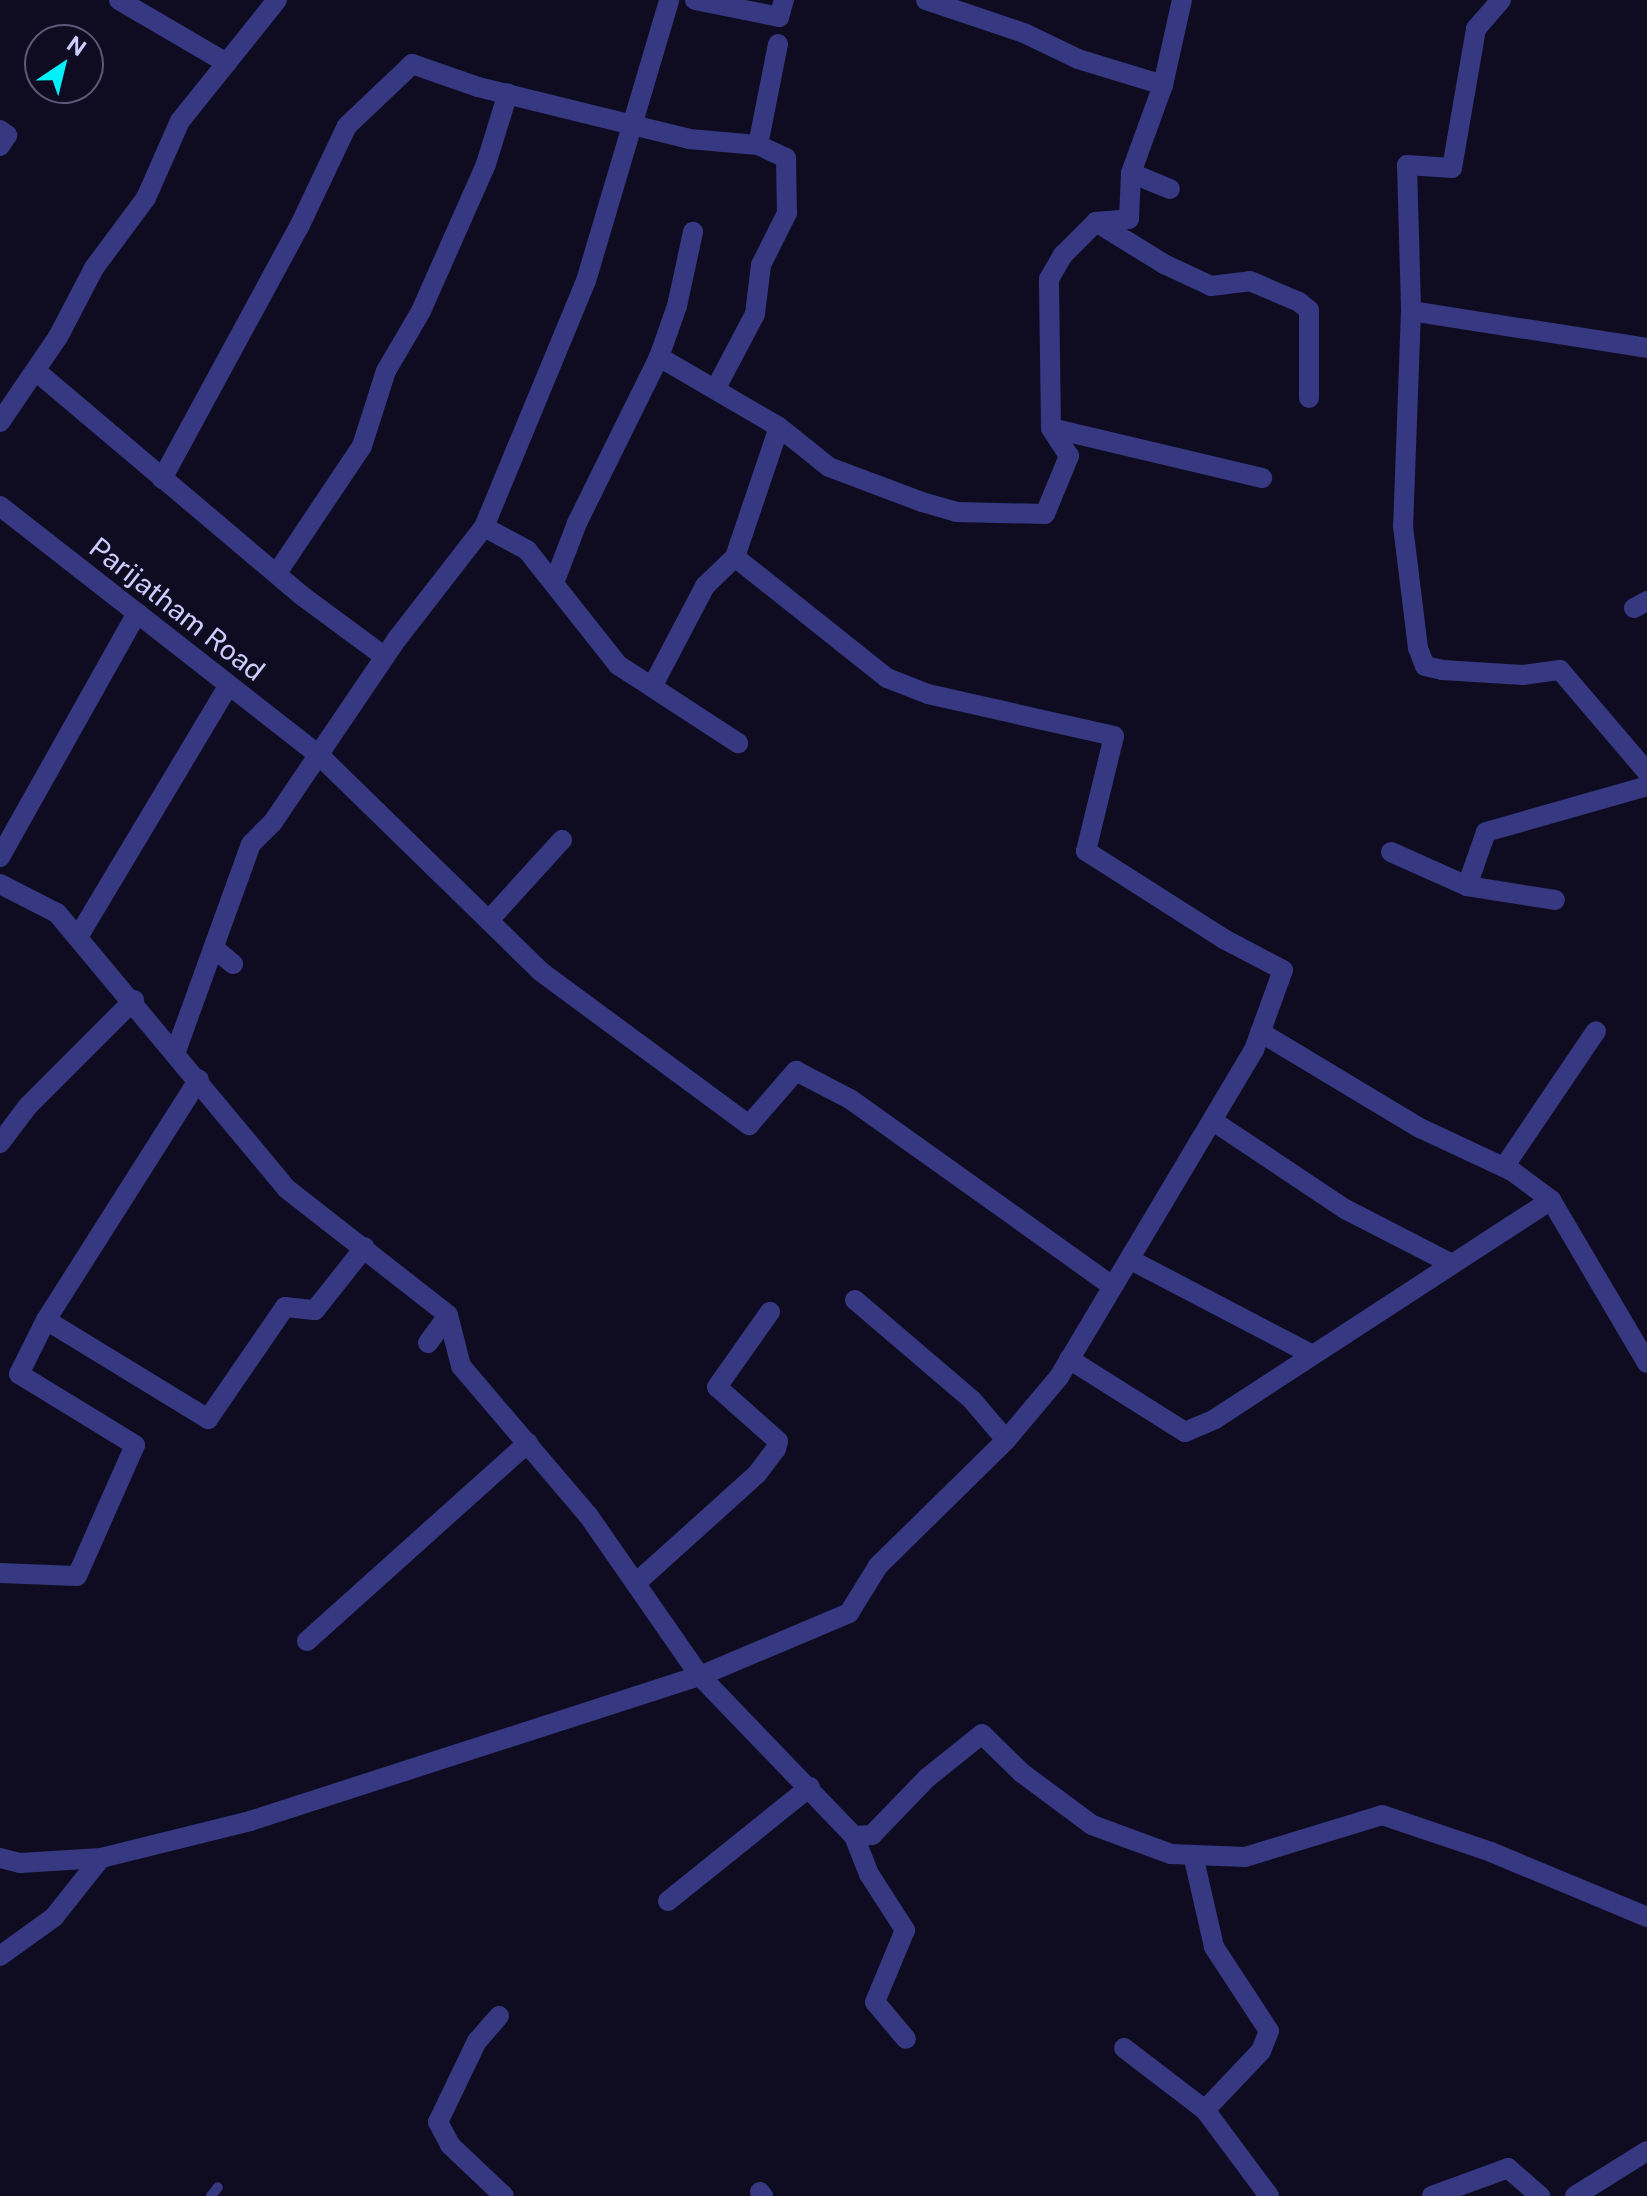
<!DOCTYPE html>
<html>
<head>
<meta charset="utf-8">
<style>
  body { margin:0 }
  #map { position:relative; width:1647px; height:2196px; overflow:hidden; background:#0f0c21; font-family:"Public Sans",sans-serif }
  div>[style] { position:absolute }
  .service>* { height:10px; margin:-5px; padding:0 5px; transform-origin:5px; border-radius:5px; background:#363882 }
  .minor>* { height:20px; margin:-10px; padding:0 10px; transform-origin:10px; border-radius:10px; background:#363882 }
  span { translate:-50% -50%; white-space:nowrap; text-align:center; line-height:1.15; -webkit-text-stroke:7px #0f0c21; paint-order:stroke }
  .street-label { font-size:28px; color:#cfcdff }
  .north { position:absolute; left:24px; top:24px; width:80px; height:80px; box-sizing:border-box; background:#0f0c21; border:2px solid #5c597a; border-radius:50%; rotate:35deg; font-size:22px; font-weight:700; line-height:32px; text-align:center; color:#cfcdff }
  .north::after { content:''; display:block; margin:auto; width:28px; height:36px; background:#00f1f8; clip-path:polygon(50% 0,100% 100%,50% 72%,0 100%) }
</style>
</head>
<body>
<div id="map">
  <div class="service">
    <i style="left:211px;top:2196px;width:11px;rotate:-52deg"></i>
  </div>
  <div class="minor">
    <i style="left:119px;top:0;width:125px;rotate:30.3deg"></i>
    <i style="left:695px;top:0;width:86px;rotate:11.4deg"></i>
    <i style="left:779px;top:17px;width:18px;rotate:-74deg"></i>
    <i style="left:926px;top:0;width:103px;rotate:18.6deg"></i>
    <i style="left:1024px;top:33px;width:60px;rotate:25.7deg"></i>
    <i style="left:1078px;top:59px;width:89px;rotate:17deg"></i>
    <i style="left:1163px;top:85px;width:87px;rotate:-77.4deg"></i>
    <i style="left:1501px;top:0;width:38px;rotate:131deg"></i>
    <i style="left:1476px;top:29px;width:141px;rotate:99.8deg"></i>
    <i style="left:1452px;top:168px;width:45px;rotate:-176.2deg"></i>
    <i style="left:1407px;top:165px;width:146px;rotate:88.4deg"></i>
    <i style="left:1411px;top:311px;width:215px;rotate:92.1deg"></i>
    <i style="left:1403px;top:526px;width:123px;rotate:83deg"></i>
    <i style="left:1418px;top:648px;width:19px;rotate:69deg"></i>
    <i style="left:1425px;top:666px;width:17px;rotate:13deg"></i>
    <i style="left:1442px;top:670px;width:81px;rotate:3.5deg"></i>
    <i style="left:1523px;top:675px;width:37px;rotate:-8deg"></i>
    <i style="left:1560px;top:670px;width:134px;rotate:49.5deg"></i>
    <i style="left:0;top:130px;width:9px;rotate:36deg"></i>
    <i style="left:7px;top:135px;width:13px;rotate:122deg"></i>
    <i style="left:758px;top:145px;width:103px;rotate:-78.8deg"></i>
    <i style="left:1131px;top:173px;width:42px;rotate:22.3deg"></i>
    <i style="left:1096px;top:222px;width:80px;rotate:31.7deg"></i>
    <i style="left:1164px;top:264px;width:52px;rotate:25.1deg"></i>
    <i style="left:1211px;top:286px;width:39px;rotate:-7deg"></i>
    <i style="left:1250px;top:281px;width:53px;rotate:23.2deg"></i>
    <i style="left:1299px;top:302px;width:13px;rotate:39deg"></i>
    <i style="left:1309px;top:310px;width:88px;rotate:90deg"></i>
    <i style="left:1411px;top:311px;width:239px;rotate:8.9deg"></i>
    <i style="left:36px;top:371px;width:347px;rotate:40.2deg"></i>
    <i style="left:301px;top:595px;width:104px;rotate:36.4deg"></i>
    <i style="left:0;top:422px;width:103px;rotate:-55.7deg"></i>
    <i style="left:58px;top:337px;width:78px;rotate:-62.4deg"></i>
    <i style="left:94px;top:268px;width:87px;rotate:-53.4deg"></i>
    <i style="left:146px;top:198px;width:84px;rotate:-66.2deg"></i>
    <i style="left:180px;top:121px;width:155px;rotate:-51.3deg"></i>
    <i style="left:779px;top:427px;width:64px;rotate:38.7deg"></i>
    <i style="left:829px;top:467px;width:99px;rotate:20.6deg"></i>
    <i style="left:922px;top:502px;width:35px;rotate:16deg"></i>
    <i style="left:956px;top:512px;width:89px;rotate:1.3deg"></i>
    <i style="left:1045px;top:514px;width:63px;rotate:-67.5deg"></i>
    <i style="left:1069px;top:456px;width:33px;rotate:-123deg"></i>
    <i style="left:1051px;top:428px;width:149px;rotate:-90.8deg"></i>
    <i style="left:1049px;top:279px;width:28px;rotate:-60deg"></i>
    <i style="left:1063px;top:255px;width:47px;rotate:-45deg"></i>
    <i style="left:1096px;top:222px;width:33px;rotate:-5deg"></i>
    <i style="left:1129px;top:219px;width:46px;rotate:-87.5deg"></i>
    <i style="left:1131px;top:173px;width:94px;rotate:-70deg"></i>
    <i style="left:1051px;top:428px;width:217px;rotate:13.3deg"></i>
    <i style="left:162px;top:479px;width:287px;rotate:-61.5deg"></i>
    <i style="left:299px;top:227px;width:112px;rotate:-64.6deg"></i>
    <i style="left:347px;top:126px;width:90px;rotate:-43.6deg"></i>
    <i style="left:412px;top:64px;width:70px;rotate:19.2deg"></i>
    <i style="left:478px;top:87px;width:217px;rotate:13.8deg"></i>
    <i style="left:689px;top:139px;width:69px;rotate:5deg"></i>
    <i style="left:758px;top:145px;width:31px;rotate:25deg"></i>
    <i style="left:786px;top:158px;width:55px;rotate:89deg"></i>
    <i style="left:787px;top:213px;width:58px;rotate:116.6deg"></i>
    <i style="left:761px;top:265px;width:49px;rotate:97deg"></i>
    <i style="left:755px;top:314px;width:84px;rotate:117.8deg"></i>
    <i style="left:0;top:506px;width:405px;rotate:38deg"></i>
    <i style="left:319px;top:755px;width:309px;rotate:44.3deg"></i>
    <i style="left:540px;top:971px;width:260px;rotate:36.4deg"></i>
    <i style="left:749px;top:1125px;width:72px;rotate:-49deg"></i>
    <i style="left:796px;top:1071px;width:61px;rotate:27.4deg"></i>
    <i style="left:850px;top:1099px;width:322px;rotate:35.5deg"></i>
    <i style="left:484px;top:527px;width:49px;rotate:28.1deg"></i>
    <i style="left:527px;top:550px;width:147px;rotate:51.6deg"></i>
    <i style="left:618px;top:665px;width:40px;rotate:32.9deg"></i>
    <i style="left:652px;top:687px;width:114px;rotate:-62.3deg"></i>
    <i style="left:705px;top:586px;width:42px;rotate:-44deg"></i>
    <i style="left:735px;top:557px;width:137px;rotate:-71.3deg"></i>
    <i style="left:779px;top:427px;width:139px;rotate:-149.7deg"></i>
    <i style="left:277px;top:573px;width:153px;rotate:-56.2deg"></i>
    <i style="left:362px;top:446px;width:79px;rotate:-72.3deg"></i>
    <i style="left:386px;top:371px;width:69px;rotate:-59.7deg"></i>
    <i style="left:421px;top:311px;width:161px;rotate:-66.1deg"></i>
    <i style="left:486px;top:164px;width:74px;rotate:-72.8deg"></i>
    <i style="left:554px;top:583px;width:64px;rotate:-69deg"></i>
    <i style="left:577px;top:523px;width:185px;rotate:-63.7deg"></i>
    <i style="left:659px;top:357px;width:54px;rotate:-70.6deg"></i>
    <i style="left:677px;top:306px;width:76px;rotate:-77.8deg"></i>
    <i style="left:1634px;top:608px;width:15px;rotate:-28deg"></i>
    <i style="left:652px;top:687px;width:103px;rotate:33.1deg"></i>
    <i style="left:1391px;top:852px;width:83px;rotate:24.1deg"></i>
    <i style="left:1467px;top:886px;width:89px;rotate:9deg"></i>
    <i style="left:0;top:857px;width:280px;rotate:-60.7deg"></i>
    <i style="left:0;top:884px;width:64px;rotate:27deg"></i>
    <i style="left:57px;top:913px;width:359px;rotate:50.2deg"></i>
    <i style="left:287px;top:1189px;width:204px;rotate:38deg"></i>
    <i style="left:448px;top:1315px;width:53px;rotate:75.7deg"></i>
    <i style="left:461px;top:1366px;width:196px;rotate:49.6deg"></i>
    <i style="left:588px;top:1515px;width:196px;rotate:55.2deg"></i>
    <i style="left:700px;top:1676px;width:222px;rotate:46.1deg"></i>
    <i style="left:854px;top:1836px;width:18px;rotate:-3deg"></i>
    <i style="left:872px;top:1835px;width:79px;rotate:-46deg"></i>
    <i style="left:927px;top:1778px;width:70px;rotate:-38.7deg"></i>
    <i style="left:982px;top:1734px;width:56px;rotate:44.3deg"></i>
    <i style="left:1022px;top:1773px;width:87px;rotate:36.6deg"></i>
    <i style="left:1092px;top:1825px;width:84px;rotate:20.2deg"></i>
    <i style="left:1171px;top:1854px;width:74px;rotate:2.3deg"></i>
    <i style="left:1245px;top:1857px;width:143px;rotate:-17deg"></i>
    <i style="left:1382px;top:1815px;width:115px;rotate:18.7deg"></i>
    <i style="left:1491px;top:1852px;width:169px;rotate:22.6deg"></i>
    <i style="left:1467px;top:886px;width:57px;rotate:-70.6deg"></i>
    <i style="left:1486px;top:832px;width:167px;rotate:-15.9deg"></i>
    <i style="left:490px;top:919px;width:107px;rotate:-47.7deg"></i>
    <i style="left:78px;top:937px;width:292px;rotate:-59.1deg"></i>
    <i style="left:214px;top:948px;width:25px;rotate:40deg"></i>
    <i style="left:1260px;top:1032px;width:187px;rotate:31deg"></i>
    <i style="left:1420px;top:1128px;width:102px;rotate:25.1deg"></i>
    <i style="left:1512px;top:1171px;width:49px;rotate:36.6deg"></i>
    <i style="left:1551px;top:1200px;width:189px;rotate:59.5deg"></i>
    <i style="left:176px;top:1051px;width:220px;rotate:-70.1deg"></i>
    <i style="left:251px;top:844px;width:31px;rotate:-45deg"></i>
    <i style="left:273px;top:822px;width:221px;rotate:-55.9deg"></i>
    <i style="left:397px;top:639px;width:142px;rotate:-52.2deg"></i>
    <i style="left:484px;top:527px;width:266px;rotate:-67.5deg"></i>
    <i style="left:586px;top:281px;width:293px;rotate:-73.5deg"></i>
    <i style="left:1213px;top:1121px;width:159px;rotate:33.7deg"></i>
    <i style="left:1345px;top:1209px;width:120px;rotate:27.2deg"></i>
    <i style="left:0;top:1143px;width:46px;rotate:-52.9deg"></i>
    <i style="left:28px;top:1106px;width:150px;rotate:-45deg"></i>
    <i style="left:1504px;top:1167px;width:164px;rotate:-55.9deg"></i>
    <i style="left:1131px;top:1260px;width:201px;rotate:27.6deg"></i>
    <i style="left:855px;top:1300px;width:154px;rotate:40.5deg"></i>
    <i style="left:972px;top:1400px;width:52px;rotate:49.6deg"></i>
    <i style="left:46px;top:1320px;width:190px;rotate:31.4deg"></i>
    <i style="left:208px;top:1419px;width:136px;rotate:-55.5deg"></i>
    <i style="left:285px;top:1307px;width:30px;rotate:6deg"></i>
    <i style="left:315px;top:1310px;width:80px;rotate:-51.6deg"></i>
    <i style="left:428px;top:1343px;width:34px;rotate:-54deg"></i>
    <i style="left:1069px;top:1359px;width:137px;rotate:32.2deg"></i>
    <i style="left:1185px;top:1432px;width:33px;rotate:-23deg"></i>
    <i style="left:1215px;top:1419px;width:401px;rotate:-33.1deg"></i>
    <i style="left:0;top:1573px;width:77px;rotate:2.2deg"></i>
    <i style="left:77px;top:1576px;width:143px;rotate:-66.1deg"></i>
    <i style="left:135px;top:1445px;width:136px;rotate:-148.5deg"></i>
    <i style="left:19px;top:1374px;width:60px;rotate:-63.4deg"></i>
    <i style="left:46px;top:1320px;width:285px;rotate:-57.6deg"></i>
    <i style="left:636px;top:1583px;width:163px;rotate:-42deg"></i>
    <i style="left:757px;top:1474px;width:31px;rotate:-53deg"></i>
    <i style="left:776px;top:1449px;width:8px;rotate:-76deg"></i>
    <i style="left:778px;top:1441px;width:81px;rotate:-138.5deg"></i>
    <i style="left:717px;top:1387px;width:92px;rotate:-54.8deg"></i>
    <i style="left:307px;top:1641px;width:297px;rotate:-41.9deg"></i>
    <i style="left:854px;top:1836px;width:41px;rotate:68.5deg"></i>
    <i style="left:869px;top:1874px;width:67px;rotate:57.3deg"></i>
    <i style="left:905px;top:1930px;width:78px;rotate:112.6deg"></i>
    <i style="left:875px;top:2002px;width:48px;rotate:50deg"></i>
    <i style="left:1193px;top:1855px;width:94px;rotate:77.1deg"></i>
    <i style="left:1214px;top:1947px;width:100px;rotate:56.8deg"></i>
    <i style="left:1269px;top:2031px;width:22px;rotate:112deg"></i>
    <i style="left:1261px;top:2051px;width:81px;rotate:133.5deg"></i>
    <i style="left:0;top:1858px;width:21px;rotate:14deg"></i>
    <i style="left:20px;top:1863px;width:81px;rotate:-3.5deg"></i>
    <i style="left:668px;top:1901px;width:182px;rotate:-38.8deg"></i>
    <i style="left:0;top:1956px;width:67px;rotate:-35.8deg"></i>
    <i style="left:54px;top:1917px;width:75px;rotate:-51.5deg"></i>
    <i style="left:101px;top:1858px;width:154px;rotate:-13.9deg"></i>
    <i style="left:250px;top:1821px;width:473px;rotate:-17.9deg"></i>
    <i style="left:700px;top:1676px;width:162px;rotate:-22.9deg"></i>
    <i style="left:849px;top:1613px;width:55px;rotate:-58.3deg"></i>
    <i style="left:878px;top:1566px;width:180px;rotate:-44.5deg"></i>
    <i style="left:1006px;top:1440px;width:82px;rotate:-49.9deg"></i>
    <i style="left:1059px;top:1377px;width:381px;rotate:-59.2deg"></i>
    <i style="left:1254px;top:1050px;width:85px;rotate:-70.1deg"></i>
    <i style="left:1283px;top:970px;width:67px;rotate:-152.3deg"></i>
    <i style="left:1224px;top:939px;width:164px;rotate:-147.5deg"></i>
    <i style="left:1086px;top:851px;width:118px;rotate:-76.3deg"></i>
    <i style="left:1114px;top:736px;width:191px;rotate:-167.3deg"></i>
    <i style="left:928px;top:694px;width:44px;rotate:-158.7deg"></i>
    <i style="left:887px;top:678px;width:194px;rotate:-141.5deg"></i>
    <i style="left:499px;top:2016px;width:33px;rotate:131deg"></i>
    <i style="left:477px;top:2041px;width:90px;rotate:115.7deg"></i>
    <i style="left:438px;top:2122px;width:26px;rotate:62deg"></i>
    <i style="left:450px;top:2145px;width:74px;rotate:43.4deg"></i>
    <i style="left:1124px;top:2048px;width:102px;rotate:37.4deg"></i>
    <i style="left:1205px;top:2110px;width:107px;rotate:53.3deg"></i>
    <i style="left:760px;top:2192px;width:5px;rotate:53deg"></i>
    <i style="left:1432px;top:2196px;width:81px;rotate:-20.2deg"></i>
    <i style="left:1508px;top:2168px;width:43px;rotate:41.2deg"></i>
    <i style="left:1575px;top:2196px;width:85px;rotate:-32deg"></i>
  </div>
  <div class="street-label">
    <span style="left:177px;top:609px;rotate:38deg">Parijatham Road</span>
  </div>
  <div class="north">N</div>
</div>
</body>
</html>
